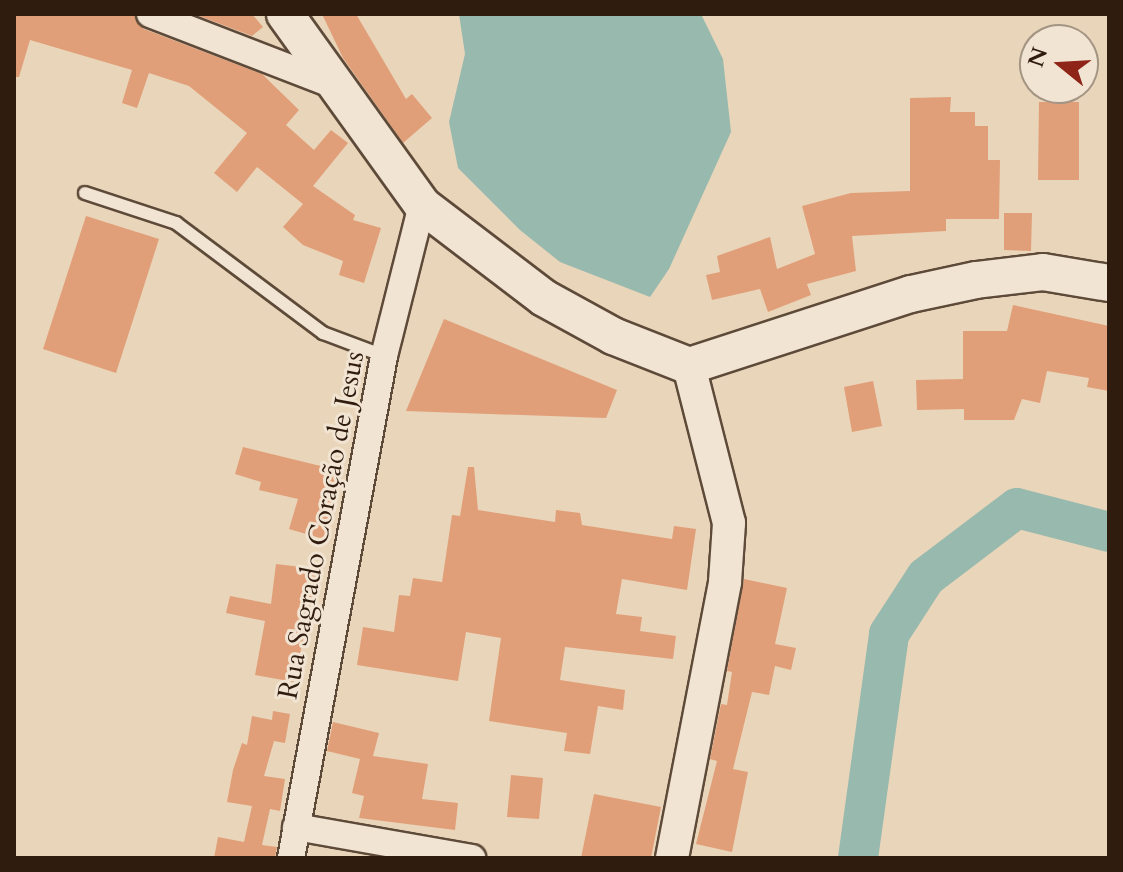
<!DOCTYPE html>
<html>
<head>
<meta charset="utf-8">
<style>
  body { margin:0 }
  #map { position:relative; width:1123px; height:872px; overflow:hidden; background:#e9d5b9; font-family:Cardo,serif }
  div>[style] { position:absolute }
  .water>* { inset:0; background:#97b9ae }
  .river>* { height:40px; margin:-20px; padding:0 20px; transform-origin:20px; border-radius:20px; background:#97b9ae }
  .building>* { inset:0; background:#e19f79 }
  .roads { filter:drop-shadow(2px 0 #5e4a39) drop-shadow(-2px 0 #5e4a39) drop-shadow(0 2px #5e4a39) drop-shadow(0 -2px #5e4a39) }
  .service>* { height:12px; margin:-6px; padding:0 6px; transform-origin:6px; border-radius:6px; background:#f1e4d2 }
  .minor>* { height:26px; margin:-13px; padding:0 13px; transform-origin:13px; border-radius:13px; background:#f1e4d2 }
  .tertiary>* { height:32px; margin:-16px; padding:0 16px; transform-origin:16px; border-radius:16px; background:#f1e4d2 }
  .secondary>* { height:36px; margin:-18px; padding:0 18px; transform-origin:18px; border-radius:18px; background:#f1e4d2 }
  span { translate:-50% -50%; white-space:nowrap; text-align:center; line-height:1.15; -webkit-text-stroke:6px #f1e4d2; paint-order:stroke }
  .street-label { font-size:28px; color:#2f1c0e }
  .frame { position:absolute; inset:0; border:16px solid #2f1c0e; pointer-events:none }
  .north { position:absolute; left:1019px; top:24px; width:80px; height:80px; box-sizing:border-box; background:#f1e4d2; border:2px solid #a39484; border-radius:50%; rotate:288deg; font-size:22px; font-weight:700; line-height:32px; text-align:center; color:#2f1c0e }
  .north::after { content:''; display:block; margin:auto; width:28px; height:36px; background:#8f2418; clip-path:polygon(50% 0,100% 100%,50% 72%,0 100%) }
</style>
</head>
<body>
<div id="map">
  <div class="water">
    <i style="clip-path:polygon(459px 14px,701px 14px,723px 59px,731px 132px,669px 269px,650px 297px,560px 262px,520px 230px,458px 168px,449px 122px,465px 54px)"></i>
  </div>
  <div class="river">
    <i style="left:858px;top:858px;width:226px;rotate:-82.1deg"></i>
    <i style="left:889px;top:634px;width:68px;rotate:-57deg"></i>
    <i style="left:926px;top:577px;width:114px;rotate:-37.2deg"></i>
    <i style="left:1017px;top:508px;width:95px;rotate:14.6deg"></i>
  </div>
  <div class="building">
    <i style="clip-path:polygon(14px 14px,134px 14px,144px 29px,262px 74px,299px 110px,286px 125px,314px 150px,331px 130px,348px 143px,313px 186px,355px 215px,353px 220px,381px 228px,364px 283px,339px 275px,343px 261px,303px 245px,283px 227px,303px 204px,257px 167px,237px 192px,214px 173px,247px 133px,189px 86px,149px 73px,137px 108px,122px 103px,132px 70px,30px 40px,19px 77px,14px 77px)"></i>
    <i style="clip-path:polygon(194px 14px,252px 14px,263px 27px,252px 36px)"></i>
    <i style="clip-path:polygon(322px 14px,356px 14px,406px 99px,412px 94px,432px 118px,403px 143px,343px 58px)"></i>
    <i style="clip-path:polygon(951px 97px,950px 112px,975px 112px,975px 126px,988px 126px,988px 160px,1000px 160px,999px 219px,946px 219px,946px 231px,852px 236px,856px 271px,807px 284px,811px 295px,768px 312px,760px 289px,712px 300px,706px 275px,720px 272px,717px 256px,770px 237px,777px 269px,815px 254px,802px 206px,851px 193px,910px 191px,910px 98px)"></i>
    <i style="clip-path:polygon(1039px 102px,1079px 102px,1079px 180px,1038px 180px)"></i>
    <i style="clip-path:polygon(1004px 213px,1032px 213px,1031px 251px,1004px 250px)"></i>
    <i style="clip-path:polygon(86px 216px,159px 239px,116px 373px,43px 349px)"></i>
    <i style="clip-path:polygon(1013px 305px,1109px 326px,1109px 391px,1087px 387px,1089px 378px,1047px 371px,1040px 403px,1022px 399px,1014px 420px,964px 420px,964px 409px,917px 410px,916px 380px,963px 379px,963px 331px,1007px 331px)"></i>
    <i style="clip-path:polygon(444px 319px,617px 390px,606px 418px,406px 411px)"></i>
    <i style="clip-path:polygon(873px 381px,882px 426px,852px 432px,844px 387px)"></i>
    <i style="clip-path:polygon(243px 447px,337px 470px,327px 540px,289px 529px,298px 499px,259px 490px,261px 482px,235px 474px)"></i>
    <i style="clip-path:polygon(468px 467px,474px 467px,478px 510px,555px 522px,556px 510px,580px 513px,582px 525px,672px 539px,674px 526px,696px 529px,687px 590px,622px 579px,616px 614px,642px 617px,640px 631px,676px 636px,673px 659px,565px 647px,560px 680px,625px 690px,623px 710px,598px 706px,590px 754px,564px 751px,567px 733px,489px 721px,501px 638px,466px 632px,458px 681px,357px 665px,363px 627px,394px 632px,399px 595px,410px 596px,413px 578px,442px 582px,452px 515px,460px 516px)"></i>
    <i style="clip-path:polygon(276px 564px,318px 569px,294px 682px,255px 675px,265px 621px,226px 613px,230px 596px,271px 604px)"></i>
    <i style="clip-path:polygon(744px 579px,787px 588px,775px 644px,796px 648px,791px 670px,775px 666px,769px 695px,752px 692px,733px 769px,748px 772px,732px 852px,696px 844px,717px 761px,710px 759px,721px 704px,727px 705px,732px 672px,727px 671px)"></i>
    <i style="clip-path:polygon(273px 711px,290px 714px,285px 743px,274px 741px,264px 776px,285px 779px,280px 811px,270px 809px,262px 845px,277px 847px,275px 858px,214px 858px,218px 837px,244px 842px,252px 806px,227px 802px,233px 770px,242px 743px,247px 745px,252px 716px,272px 720px)"></i>
    <i style="clip-path:polygon(333px 722px,379px 733px,373px 756px,428px 764px,422px 799px,458px 803px,455px 830px,359px 818px,364px 796px,352px 793px,360px 759px,327px 751px)"></i>
    <i style="clip-path:polygon(511px 775px,543px 778px,539px 819px,507px 817px)"></i>
    <i style="clip-path:polygon(594px 794px,661px 807px,651px 858px,581px 858px)"></i>
  </div>
  <div class="roads">
    <div class="service">
      <i style="left:85px;top:193px;width:96px;rotate:18.2deg"></i>
      <i style="left:176px;top:223px;width:184px;rotate:36.8deg"></i>
      <i style="left:323px;top:333px;width:65px;rotate:20.7deg"></i>
    </div>
    <div class="minor">
      <i style="left:150px;top:14px;width:203px;rotate:21.1deg"></i>
      <i style="left:296px;top:827px;width:179px;rotate:10deg"></i>
      <i style="left:291px;top:858px;width:511px;rotate:-79.5deg"></i>
      <i style="left:384px;top:356px;width:156px;rotate:-75.9deg"></i>
    </div>
    <div class="tertiary">
      <i style="left:672px;top:858px;width:281px;rotate:-79.1deg"></i>
      <i style="left:725px;top:582px;width:59px;rotate:-86.1deg"></i>
      <i style="left:729px;top:523px;width:162px;rotate:-104.3deg"></i>
    </div>
    <div class="secondary">
      <i style="left:285px;top:14px;width:235px;rotate:54.3deg"></i>
      <i style="left:422px;top:205px;width:153px;rotate:37.3deg"></i>
      <i style="left:544px;top:298px;width:79px;rotate:28.8deg"></i>
      <i style="left:613px;top:336px;width:82px;rotate:21.5deg"></i>
      <i style="left:689px;top:366px;width:233px;rotate:-18deg"></i>
      <i style="left:911px;top:294px;width:66px;rotate:-12.2deg"></i>
      <i style="left:976px;top:280px;width:67px;rotate:-6.8deg"></i>
      <i style="left:1043px;top:272px;width:67px;rotate:9.5deg"></i>
    </div>
  </div>
  <div class="street-label">
    <span style="left:321px;top:525px;rotate:-79deg">Rua Sagrado Coração de Jesus</span>
  </div>
  <div class="frame"></div>
  <div class="north">N</div>
</div>
</body>
</html>
